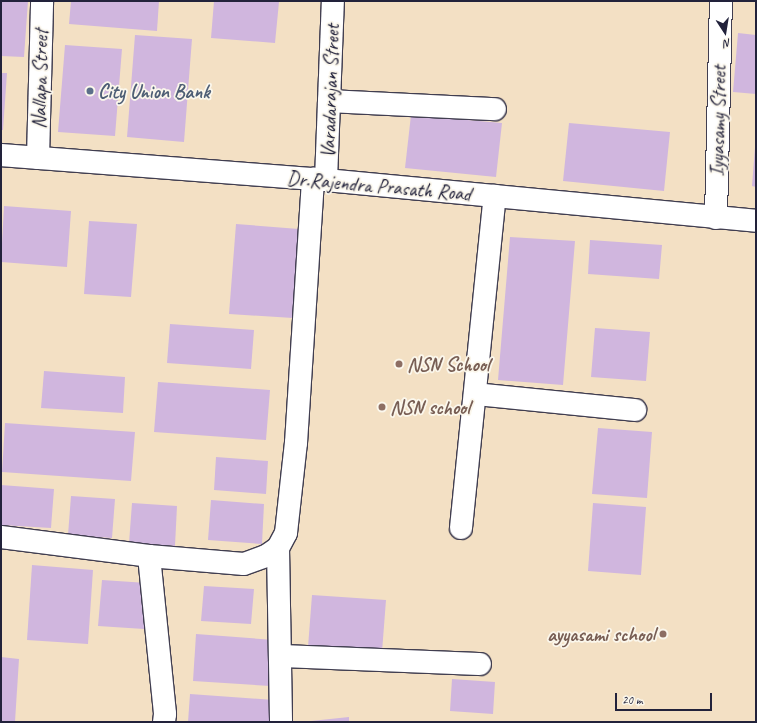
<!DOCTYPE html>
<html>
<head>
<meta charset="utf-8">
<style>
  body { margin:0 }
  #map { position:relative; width:757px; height:723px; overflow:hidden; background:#f3e0c4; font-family:Caveat,sans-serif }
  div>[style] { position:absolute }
  .building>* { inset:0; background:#d0b6de }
  .roads { filter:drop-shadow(1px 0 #413e50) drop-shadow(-1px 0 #413e50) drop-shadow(0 1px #413e50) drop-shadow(0 -1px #413e50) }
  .minor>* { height:22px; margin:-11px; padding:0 11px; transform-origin:11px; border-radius:11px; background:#fff }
  .tertiary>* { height:22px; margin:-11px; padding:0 11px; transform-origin:11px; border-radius:11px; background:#fff }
  .dots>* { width:11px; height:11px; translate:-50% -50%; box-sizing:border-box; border:2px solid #fbf7ec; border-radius:50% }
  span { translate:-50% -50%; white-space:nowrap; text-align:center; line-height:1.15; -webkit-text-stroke:3.5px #fbf7ec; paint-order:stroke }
  .street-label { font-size:20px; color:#22223b }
  .service-label { font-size:20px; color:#4e5e75; font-weight:700 }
  .left { translate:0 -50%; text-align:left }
  .education-label { font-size:20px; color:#785e54; font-weight:700 }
  .right { translate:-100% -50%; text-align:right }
  .frame { position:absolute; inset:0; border:2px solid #22223b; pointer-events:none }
  .north { position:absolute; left:705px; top:12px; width:40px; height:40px; -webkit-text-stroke:3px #fbf7ec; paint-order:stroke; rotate:168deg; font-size:11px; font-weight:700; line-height:16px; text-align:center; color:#22223b }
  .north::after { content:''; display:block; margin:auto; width:14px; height:18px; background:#22223b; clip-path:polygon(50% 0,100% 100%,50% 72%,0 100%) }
  .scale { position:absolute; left:615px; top:693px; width:97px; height:18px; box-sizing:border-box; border:2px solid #22223b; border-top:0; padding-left:5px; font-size:12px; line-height:14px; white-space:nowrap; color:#22223b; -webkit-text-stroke:3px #fbf7ec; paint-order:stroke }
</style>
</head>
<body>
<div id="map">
  <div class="building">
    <i style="clip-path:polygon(1px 1px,28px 1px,24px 57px,1px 56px)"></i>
    <i style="clip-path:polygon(71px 1px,159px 1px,157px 31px,69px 24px)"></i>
    <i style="clip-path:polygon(214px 1px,279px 2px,275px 43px,211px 38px)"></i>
    <i style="clip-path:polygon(738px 33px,756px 35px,756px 94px,733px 92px)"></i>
    <i style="clip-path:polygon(135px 35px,192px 39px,184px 142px,127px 137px)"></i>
    <i style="clip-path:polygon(65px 45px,122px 49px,115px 136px,58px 132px)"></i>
    <i style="clip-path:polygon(1px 73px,7px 73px,3px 130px,1px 130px)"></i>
    <i style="clip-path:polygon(411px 115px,502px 123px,496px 177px,405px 168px)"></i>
    <i style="clip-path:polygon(569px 123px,670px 132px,664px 191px,563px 181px)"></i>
    <i style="clip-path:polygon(755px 147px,756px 147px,756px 187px,752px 186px)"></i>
    <i style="clip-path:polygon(4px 206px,71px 211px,67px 267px,1px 262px)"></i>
    <i style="clip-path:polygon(89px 221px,137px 224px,131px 297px,84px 294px)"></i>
    <i style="clip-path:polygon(236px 224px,299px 229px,293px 318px,229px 314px)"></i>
    <i style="clip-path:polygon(510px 237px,575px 241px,563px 385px,498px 380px)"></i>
    <i style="clip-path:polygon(590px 240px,662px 245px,659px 279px,588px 274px)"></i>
    <i style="clip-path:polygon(170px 324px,254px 330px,251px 369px,167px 363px)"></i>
    <i style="clip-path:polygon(595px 328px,650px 332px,646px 381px,591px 377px)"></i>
    <i style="clip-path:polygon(44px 371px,125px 377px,123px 413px,41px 408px)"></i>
    <i style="clip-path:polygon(158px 382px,270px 390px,266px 440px,154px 432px)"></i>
    <i style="clip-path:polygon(5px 423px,135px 432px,131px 481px,2px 472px)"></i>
    <i style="clip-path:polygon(598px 428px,652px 432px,647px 498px,592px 494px)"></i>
    <i style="clip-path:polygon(216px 457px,268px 461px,266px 494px,214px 490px)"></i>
    <i style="clip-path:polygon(1px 485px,54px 489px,51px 528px,1px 525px)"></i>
    <i style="clip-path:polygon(71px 496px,115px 499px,112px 538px,68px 535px)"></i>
    <i style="clip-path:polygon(211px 500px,264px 504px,262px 544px,208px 540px)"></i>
    <i style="clip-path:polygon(132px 503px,177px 506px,175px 546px,129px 543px)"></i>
    <i style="clip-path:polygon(593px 503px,646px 507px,641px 575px,588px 571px)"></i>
    <i style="clip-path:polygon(32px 565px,93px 570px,88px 644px,27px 640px)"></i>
    <i style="clip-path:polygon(102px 580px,147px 583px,144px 629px,98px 626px)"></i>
    <i style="clip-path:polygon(204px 586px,254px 589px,251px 624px,201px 621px)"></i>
    <i style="clip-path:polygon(312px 595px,386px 600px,382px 652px,308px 647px)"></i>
    <i style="clip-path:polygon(196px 634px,274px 640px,270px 686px,193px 681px)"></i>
    <i style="clip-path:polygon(1px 657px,19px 659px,15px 722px,1px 722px)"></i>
    <i style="clip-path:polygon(452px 679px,495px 682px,493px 714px,450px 711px)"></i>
    <i style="clip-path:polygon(190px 694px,274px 700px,272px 722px,188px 722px)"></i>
    <i style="clip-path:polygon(349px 717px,349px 722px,311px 722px,311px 721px)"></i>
  </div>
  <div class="roads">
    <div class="minor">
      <i style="left:329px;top:101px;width:166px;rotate:2.8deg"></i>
      <i style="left:38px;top:158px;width:157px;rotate:-88.5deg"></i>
      <i style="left:326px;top:180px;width:179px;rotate:-87.8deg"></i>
      <i style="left:716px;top:218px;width:217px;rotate:-88.7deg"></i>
      <i style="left:475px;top:394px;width:161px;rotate:5.7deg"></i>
      <i style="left:461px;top:528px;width:334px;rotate:-84.2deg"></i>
      <i style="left:1px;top:537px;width:149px;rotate:7.3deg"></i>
      <i style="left:149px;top:556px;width:95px;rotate:4.8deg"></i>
      <i style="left:244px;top:564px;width:23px;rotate:-20deg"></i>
      <i style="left:266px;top:556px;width:14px;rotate:-34deg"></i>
      <i style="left:278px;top:548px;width:17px;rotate:-62deg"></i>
      <i style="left:286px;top:533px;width:91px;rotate:-83.7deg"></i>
      <i style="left:296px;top:443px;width:265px;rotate:-86.3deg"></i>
      <i style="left:278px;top:548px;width:174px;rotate:89deg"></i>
      <i style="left:149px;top:556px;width:159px;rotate:84.2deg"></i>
      <i style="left:165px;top:714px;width:8px;rotate:97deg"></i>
      <i style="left:281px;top:656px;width:199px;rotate:2.3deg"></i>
    </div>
    <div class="tertiary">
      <i style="left:1px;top:155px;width:326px;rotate:4.4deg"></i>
      <i style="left:326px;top:180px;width:432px;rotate:5.4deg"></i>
    </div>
  </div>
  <div class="dots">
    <i style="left:90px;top:91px;background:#5c6f8a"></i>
    <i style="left:399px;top:364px;background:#8d6e63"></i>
    <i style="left:382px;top:407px;background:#8d6e63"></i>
    <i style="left:663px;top:634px;background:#8d6e63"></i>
  </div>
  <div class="street-label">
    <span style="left:40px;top:79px;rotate:-89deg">Nallapa Street</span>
    <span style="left:330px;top:91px;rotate:-88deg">Varadarajan Street</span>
    <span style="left:718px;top:121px;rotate:-89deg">Iyyasamy Street</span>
    <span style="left:379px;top:186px;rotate:5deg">Dr.Rajendra Prasath Road</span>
  </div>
  <div class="service-label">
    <span class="left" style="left:98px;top:91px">City Union Bank</span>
  </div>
  <div class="education-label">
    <span class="left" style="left:407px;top:364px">NSN School</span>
    <span class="left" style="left:390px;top:407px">NSN school</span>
    <span class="right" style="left:655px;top:634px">ayyasami school</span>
  </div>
  <div class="frame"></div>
  <div class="north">N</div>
  <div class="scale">20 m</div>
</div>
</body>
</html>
